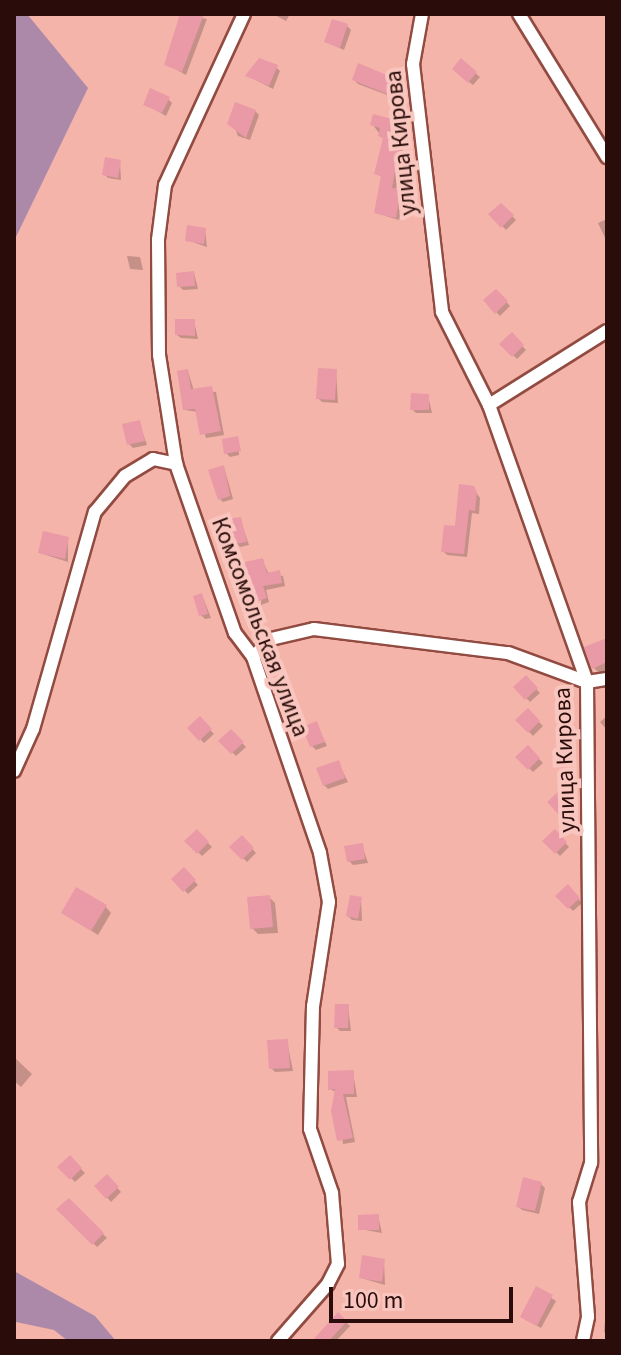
<!DOCTYPE html>
<html>
<head>
<meta charset="utf-8">
<style>
  body { margin:0 }
  #map { position:relative; width:621px; height:1355px; overflow:hidden; background:#f5b4aa; font-family:"Source Sans 3",sans-serif }
  div>[style] { position:absolute }
  .green>* { inset:0; background:#ac89a9 }
  .shadow>* { inset:0; background:#0003 }
  .building>* { inset:0; background:#ea99a7 }
  .roads { filter:drop-shadow(2px 0 #924b41) drop-shadow(-2px 0 #924b41) drop-shadow(0 2px #924b41) drop-shadow(0 -2px #924b41) }
  .street>* { height:12px; margin:-6px; padding:0 6px; transform-origin:6px; border-radius:6px; background:#fff }
  span { translate:-50% -50%; white-space:nowrap; text-align:center; line-height:1.15; -webkit-text-stroke:8px #f8c6be; paint-order:stroke }
  .street-label { font-size:24px; color:#2a0d0a }
  .frame { position:absolute; inset:0; border:16px solid #2a0d0a; pointer-events:none }
  .scale { position:absolute; left:329px; top:1287px; width:184px; height:36px; box-sizing:border-box; border:4px solid #2a0d0a; border-top:0; padding-left:10px; font-size:24px; line-height:28px; white-space:nowrap; color:#2a0d0a; -webkit-text-stroke:6px #f8c6be; paint-order:stroke }
</style>
</head>
<body>
<div id="map">
  <div class="green">
    <i style="clip-path:polygon(14px 14px,27px 14px,88px 88px,14px 241px)"></i>
    <i style="clip-path:polygon(14px 1271px,95px 1316px,116px 1341px,68px 1341px,54px 1330px,16px 1322px,14px 1328px)"></i>
  </div>
  <div class="shadow">
    <i style="clip-path:polygon(183px 14px,207px 19px,186px 75px,166px 64px)"></i>
    <i style="clip-path:polygon(273px 14px,290px 14px,286px 21px)"></i>
    <i style="clip-path:polygon(347px 26px,351px 30px,344px 50px,326px 42px)"></i>
    <i style="clip-path:polygon(461px 61px,480px 77px,473px 85px,458px 73px)"></i>
    <i style="clip-path:polygon(360px 66px,405px 88px,406px 102px,358px 84px,354px 80px)"></i>
    <i style="clip-path:polygon(276px 67px,280px 71px,273px 89px,248px 76px)"></i>
    <i style="clip-path:polygon(168px 99px,172px 103px,166px 116px,145px 104px)"></i>
    <i style="clip-path:polygon(255px 111px,259px 115px,250px 140px,238px 136px,235px 128px)"></i>
    <i style="clip-path:polygon(403px 123px,407px 127px,396px 190px,404px 195px,399px 220px,376px 213px,383px 178px,376px 173px,384px 140px,373px 125px)"></i>
    <i style="clip-path:polygon(120px 162px,121px 180px,108px 178px,104px 174px)"></i>
    <i style="clip-path:polygon(501px 205px,516px 220px,506px 230px,491px 214px)"></i>
    <i style="clip-path:polygon(607px 219px,607px 242px,598px 223px)"></i>
    <i style="clip-path:polygon(205px 230px,207px 247px,187px 240px)"></i>
    <i style="clip-path:polygon(127px 256px,140px 257px,143px 270px,130px 269px)"></i>
    <i style="clip-path:polygon(194px 273px,198px 289px,183px 290px,179px 286px)"></i>
    <i style="clip-path:polygon(496px 291px,510px 306px,500px 316px,486px 301px)"></i>
    <i style="clip-path:polygon(194px 321px,198px 339px,181px 338px,177px 335px)"></i>
    <i style="clip-path:polygon(512px 335px,526px 350px,517px 359px,502px 344px)"></i>
    <i style="clip-path:polygon(188px 371px,194px 391px,216px 392px,224px 435px,206px 438px,198px 412px,185px 410px)"></i>
    <i style="clip-path:polygon(336px 371px,338px 403px,322px 402px,318px 398px)"></i>
    <i style="clip-path:polygon(428px 396px,432px 413px,416px 413px,412px 409px)"></i>
    <i style="clip-path:polygon(139px 422px,147px 445px,133px 448px,129px 444px)"></i>
    <i style="clip-path:polygon(238px 439px,239px 455px,230px 457px,226px 453px)"></i>
    <i style="clip-path:polygon(224px 467px,233px 499px,223px 502px,219px 498px)"></i>
    <i style="clip-path:polygon(473px 488px,480px 498px,479px 514px,472px 513px,467px 557px,447px 555px,443px 551px)"></i>
    <i style="clip-path:polygon(240px 519px,249px 545px,240px 547px,236px 543px)"></i>
    <i style="clip-path:polygon(68px 538px,68px 562px,40px 553px)"></i>
    <i style="clip-path:polygon(262px 560px,269px 574px,283px 576px,285px 586px,266px 590px,269px 602px,261px 605px)"></i>
    <i style="clip-path:polygon(202px 595px,211px 618px,205px 619px,201px 615px)"></i>
    <i style="clip-path:polygon(607px 640px,607px 671px,600px 674px,594px 668px)"></i>
    <i style="clip-path:polygon(526px 678px,540px 693px,530px 702px,516px 687px)"></i>
    <i style="clip-path:polygon(528px 711px,543px 726px,533px 736px,518px 720px)"></i>
    <i style="clip-path:polygon(607px 716px,607px 730px,600px 722px)"></i>
    <i style="clip-path:polygon(200px 719px,214px 734px,204px 743px,190px 728px)"></i>
    <i style="clip-path:polygon(316px 723px,327px 746px,316px 750px,312px 746px)"></i>
    <i style="clip-path:polygon(231px 732px,246px 747px,236px 756px,221px 741px)"></i>
    <i style="clip-path:polygon(528px 748px,543px 763px,533px 772px,518px 757px)"></i>
    <i style="clip-path:polygon(338px 762px,348px 782px,328px 789px,324px 785px)"></i>
    <i style="clip-path:polygon(560px 793px,574px 808px,564px 817px,550px 802px)"></i>
    <i style="clip-path:polygon(197px 832px,212px 847px,202px 856px,187px 841px)"></i>
    <i style="clip-path:polygon(555px 832px,569px 847px,560px 856px,545px 841px)"></i>
    <i style="clip-path:polygon(242px 838px,256px 853px,247px 862px,232px 847px)"></i>
    <i style="clip-path:polygon(362px 845px,368px 863px,353px 865px,349px 861px)"></i>
    <i style="clip-path:polygon(184px 870px,198px 885px,188px 894px,174px 879px)"></i>
    <i style="clip-path:polygon(568px 887px,582px 903px,573px 911px,558px 896px)"></i>
    <i style="clip-path:polygon(269px 897px,275px 903px,278px 933px,258px 934px,252px 928px)"></i>
    <i style="clip-path:polygon(361px 899px,362px 921px,352px 920px,348px 916px)"></i>
    <i style="clip-path:polygon(105px 906px,111px 913px,98px 935px,63px 912px)"></i>
    <i style="clip-path:polygon(348px 1006px,351px 1031px,340px 1031px,336px 1027px)"></i>
    <i style="clip-path:polygon(287px 1041px,293px 1071px,275px 1072px,271px 1068px)"></i>
    <i style="clip-path:polygon(14px 1057px,32px 1074px,21px 1087px,14px 1081px)"></i>
    <i style="clip-path:polygon(353px 1072px,357px 1097px,346px 1097px,355px 1142px,343px 1144px,336px 1092px,330px 1089px)"></i>
    <i style="clip-path:polygon(70px 1158px,85px 1173px,75px 1182px,60px 1167px)"></i>
    <i style="clip-path:polygon(107px 1177px,121px 1192px,111px 1202px,97px 1186px)"></i>
    <i style="clip-path:polygon(541px 1184px,545px 1188px,539px 1214px,522px 1210px,518px 1206px)"></i>
    <i style="clip-path:polygon(69px 1200px,107px 1238px,97px 1247px,59px 1209px)"></i>
    <i style="clip-path:polygon(378px 1216px,382px 1233px,360px 1229px)"></i>
    <i style="clip-path:polygon(384px 1261px,385px 1285px,361px 1278px)"></i>
    <i style="clip-path:polygon(537px 1289px,556px 1301px,541px 1328px,526px 1320px)"></i>
    <i style="clip-path:polygon(338px 1315px,350px 1326px,336px 1341px,314px 1341px)"></i>
    <i style="clip-path:polygon(605px 1320px,607px 1320px,607px 1335px,604px 1332px)"></i>
  </div>
  <div class="building">
    <i style="clip-path:polygon(180px 14px,204px 14px,182px 72px,164px 65px)"></i>
    <i style="clip-path:polygon(332px 19px,348px 24px,340px 48px,324px 42px)"></i>
    <i style="clip-path:polygon(259px 58px,278px 65px,269px 86px,245px 76px)"></i>
    <i style="clip-path:polygon(461px 58px,477px 72px,468px 83px,452px 69px)"></i>
    <i style="clip-path:polygon(358px 63px,406px 83px,402px 100px,352px 80px)"></i>
    <i style="clip-path:polygon(150px 88px,170px 97px,162px 113px,143px 105px)"></i>
    <i style="clip-path:polygon(235px 102px,256px 110px,246px 138px,227px 124px)"></i>
    <i style="clip-path:polygon(373px 114px,404px 122px,392px 188px,401px 189px,396px 218px,374px 213px,381px 176px,374px 174px,383px 138px,378px 136px,380px 128px,370px 125px)"></i>
    <i style="clip-path:polygon(105px 157px,121px 160px,118px 178px,102px 175px)"></i>
    <i style="clip-path:polygon(501px 203px,514px 215px,501px 228px,488px 214px)"></i>
    <i style="clip-path:polygon(187px 225px,206px 228px,204px 244px,185px 241px)"></i>
    <i style="clip-path:polygon(194px 271px,195px 286px,177px 287px,176px 273px)"></i>
    <i style="clip-path:polygon(496px 289px,508px 301px,495px 314px,483px 300px)"></i>
    <i style="clip-path:polygon(175px 319px,195px 319px,195px 336px,175px 335px)"></i>
    <i style="clip-path:polygon(512px 332px,524px 345px,512px 357px,499px 344px)"></i>
    <i style="clip-path:polygon(318px 368px,337px 369px,335px 400px,316px 399px)"></i>
    <i style="clip-path:polygon(188px 369px,191px 389px,212px 386px,221px 431px,200px 435px,195px 409px,183px 410px,177px 371px)"></i>
    <i style="clip-path:polygon(411px 393px,429px 394px,429px 410px,410px 410px)"></i>
    <i style="clip-path:polygon(140px 420px,145px 441px,127px 445px,122px 424px)"></i>
    <i style="clip-path:polygon(238px 436px,241px 451px,224px 454px,222px 439px)"></i>
    <i style="clip-path:polygon(224px 465px,230px 496px,218px 500px,208px 470px)"></i>
    <i style="clip-path:polygon(459px 484px,474px 486px,477px 493px,475px 511px,469px 510px,464px 554px,441px 552px,444px 525px,455px 526px)"></i>
    <i style="clip-path:polygon(241px 517px,247px 542px,234px 544px,228px 519px)"></i>
    <i style="clip-path:polygon(43px 531px,69px 537px,65px 559px,38px 553px)"></i>
    <i style="clip-path:polygon(263px 558px,267px 573px,280px 570px,282px 583px,263px 586px,267px 598px,255px 602px,245px 562px)"></i>
    <i style="clip-path:polygon(202px 593px,208px 614px,199px 616px,193px 596px)"></i>
    <i style="clip-path:polygon(607px 638px,607px 662px,592px 669px,584px 647px)"></i>
    <i style="clip-path:polygon(526px 675px,538px 688px,525px 700px,513px 687px)"></i>
    <i style="clip-path:polygon(528px 708px,540px 721px,528px 733px,515px 720px)"></i>
    <i style="clip-path:polygon(200px 716px,212px 729px,199px 741px,187px 728px)"></i>
    <i style="clip-path:polygon(317px 721px,325px 742px,310px 747px,302px 727px)"></i>
    <i style="clip-path:polygon(231px 729px,244px 742px,231px 754px,218px 741px)"></i>
    <i style="clip-path:polygon(528px 745px,540px 758px,528px 770px,515px 757px)"></i>
    <i style="clip-path:polygon(339px 760px,345px 778px,323px 786px,316px 768px)"></i>
    <i style="clip-path:polygon(560px 790px,572px 803px,559px 815px,547px 802px)"></i>
    <i style="clip-path:polygon(197px 829px,209px 842px,197px 854px,184px 841px)"></i>
    <i style="clip-path:polygon(555px 829px,567px 842px,555px 854px,542px 841px)"></i>
    <i style="clip-path:polygon(242px 835px,254px 848px,242px 860px,229px 847px)"></i>
    <i style="clip-path:polygon(363px 843px,365px 859px,347px 862px,344px 846px)"></i>
    <i style="clip-path:polygon(184px 867px,196px 880px,183px 892px,171px 879px)"></i>
    <i style="clip-path:polygon(568px 884px,580px 898px,568px 909px,555px 896px)"></i>
    <i style="clip-path:polygon(76px 887px,107px 905px,91px 931px,61px 913px)"></i>
    <i style="clip-path:polygon(270px 895px,273px 927px,250px 929px,247px 897px)"></i>
    <i style="clip-path:polygon(350px 895px,362px 897px,358px 919px,346px 916px)"></i>
    <i style="clip-path:polygon(335px 1004px,349px 1004px,348px 1028px,334px 1028px)"></i>
    <i style="clip-path:polygon(288px 1039px,290px 1068px,269px 1069px,267px 1040px)"></i>
    <i style="clip-path:polygon(354px 1070px,354px 1094px,343px 1094px,353px 1138px,337px 1141px,331px 1111px,335px 1089px,328px 1090px,328px 1071px)"></i>
    <i style="clip-path:polygon(70px 1155px,82px 1168px,70px 1180px,57px 1167px)"></i>
    <i style="clip-path:polygon(107px 1174px,119px 1187px,106px 1199px,94px 1186px)"></i>
    <i style="clip-path:polygon(523px 1177px,542px 1182px,535px 1211px,516px 1207px)"></i>
    <i style="clip-path:polygon(69px 1198px,104px 1233px,92px 1245px,56px 1209px)"></i>
    <i style="clip-path:polygon(379px 1214px,379px 1230px,358px 1230px,358px 1215px)"></i>
    <i style="clip-path:polygon(362px 1255px,385px 1259px,382px 1282px,359px 1278px)"></i>
    <i style="clip-path:polygon(536px 1286px,553px 1295px,537px 1326px,520px 1317px)"></i>
    <i style="clip-path:polygon(338px 1312px,347px 1321px,329px 1341px,312px 1341px)"></i>
  </div>
  <div class="roads">
    <div class="street">
      <i style="left:244px;top:14px;width:188px;rotate:114.8deg"></i>
      <i style="left:165px;top:185px;width:55px;rotate:97.3deg"></i>
      <i style="left:158px;top:240px;width:115px;rotate:89.5deg"></i>
      <i style="left:159px;top:355px;width:110px;rotate:81.1deg"></i>
      <i style="left:176px;top:464px;width:179px;rotate:70.8deg"></i>
      <i style="left:235px;top:633px;width:30px;rotate:53deg"></i>
      <i style="left:253px;top:657px;width:207px;rotate:71.1deg"></i>
      <i style="left:320px;top:853px;width:50px;rotate:79.6deg"></i>
      <i style="left:329px;top:902px;width:105px;rotate:98.7deg"></i>
      <i style="left:313px;top:1006px;width:123px;rotate:91.4deg"></i>
      <i style="left:310px;top:1129px;width:68px;rotate:71deg"></i>
      <i style="left:332px;top:1193px;width:71px;rotate:85.2deg"></i>
      <i style="left:338px;top:1264px;width:22px;rotate:117deg"></i>
      <i style="left:328px;top:1284px;width:76px;rotate:131.3deg"></i>
      <i style="left:422px;top:14px;width:51px;rotate:100.2deg"></i>
      <i style="left:413px;top:64px;width:250px;rotate:83.3deg"></i>
      <i style="left:442px;top:312px;width:104px;rotate:63.2deg"></i>
      <i style="left:489px;top:405px;width:294px;rotate:70.5deg"></i>
      <i style="left:587px;top:682px;width:481px;rotate:89.5deg"></i>
      <i style="left:591px;top:1163px;width:41px;rotate:107.1deg"></i>
      <i style="left:579px;top:1202px;width:115px;rotate:85.5deg"></i>
      <i style="left:588px;top:1317px;width:25px;rotate:102deg"></i>
      <i style="left:519px;top:14px;width:168px;rotate:58.4deg"></i>
      <i style="left:489px;top:405px;width:139px;rotate:-32.1deg"></i>
      <i style="left:253px;top:657px;width:25px;rotate:-45deg"></i>
      <i style="left:271px;top:639px;width:44px;rotate:-13.1deg"></i>
      <i style="left:314px;top:629px;width:195px;rotate:7.1deg"></i>
      <i style="left:508px;top:653px;width:84px;rotate:20.2deg"></i>
      <i style="left:587px;top:682px;width:20px;rotate:-9deg"></i>
      <i style="left:14px;top:771px;width:46px;rotate:-65.7deg"></i>
      <i style="left:33px;top:729px;width:226px;rotate:-74.1deg"></i>
      <i style="left:95px;top:512px;width:47px;rotate:-50.2deg"></i>
      <i style="left:125px;top:476px;width:33px;rotate:-31deg"></i>
      <i style="left:153px;top:459px;width:24px;rotate:12deg"></i>
    </div>
  </div>
  <div class="street-label">
    <span style="left:401px;top:143px;rotate:-96deg">улица Кирова</span>
    <span style="left:260px;top:627px;rotate:69deg">Комсомольская улица</span>
    <span style="left:565px;top:760px;rotate:-92deg">улица Кирова</span>
  </div>
  <div class="frame"></div>
  <div class="scale">100 m</div>
</div>
</body>
</html>
